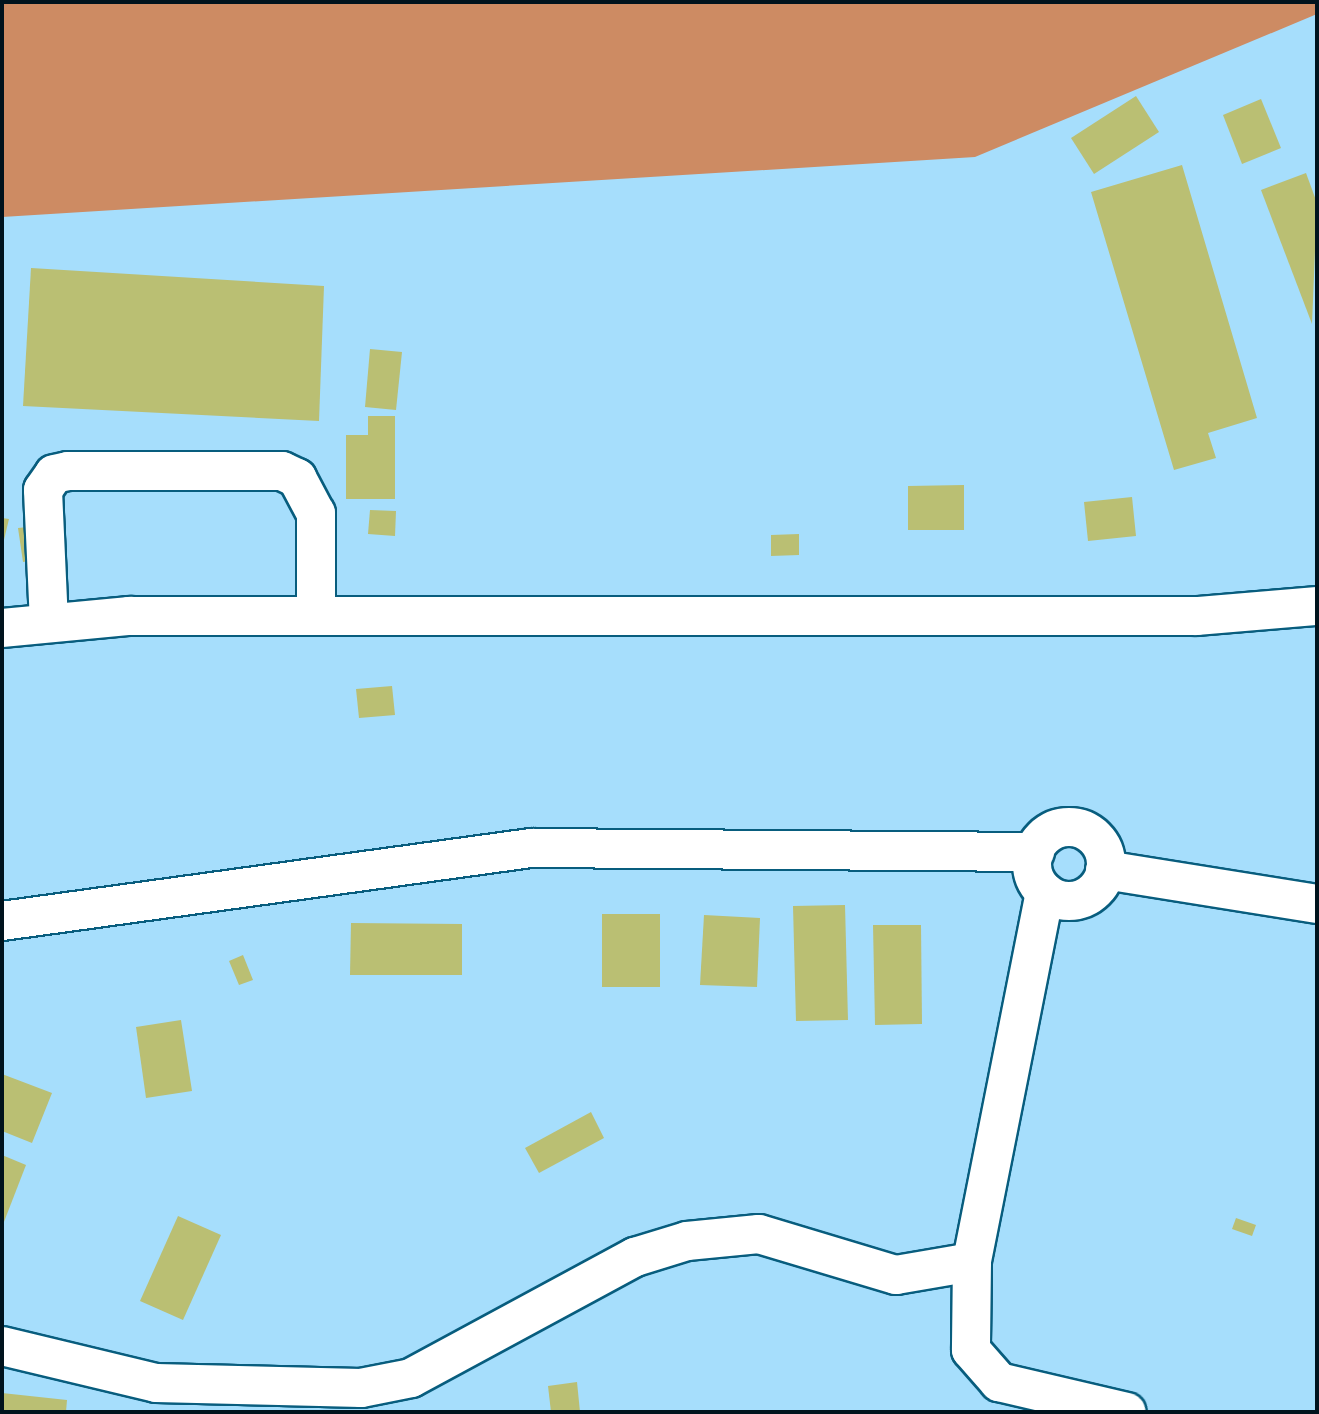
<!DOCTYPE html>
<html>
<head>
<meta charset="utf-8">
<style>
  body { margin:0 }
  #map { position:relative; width:1319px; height:1414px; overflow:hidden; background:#a6defc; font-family:"Crimson Pro",serif }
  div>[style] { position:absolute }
  .forest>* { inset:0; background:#cd8b63 }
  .building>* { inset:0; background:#babf73 }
  .roads { filter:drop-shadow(2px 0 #085d7e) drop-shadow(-2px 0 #085d7e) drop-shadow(0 2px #085d7e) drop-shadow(0 -2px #085d7e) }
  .minor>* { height:38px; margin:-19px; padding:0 19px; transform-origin:19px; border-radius:19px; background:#fff }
  .minor>.ring { margin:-19px; padding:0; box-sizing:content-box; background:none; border:38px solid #fff; border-radius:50% }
  span { translate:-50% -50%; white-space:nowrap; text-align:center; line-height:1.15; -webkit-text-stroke:8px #cce7f6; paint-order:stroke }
  .frame { position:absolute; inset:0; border:4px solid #00131d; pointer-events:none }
</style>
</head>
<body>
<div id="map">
  <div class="forest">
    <i style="clip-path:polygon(2px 2px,1317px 2px,1317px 14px,975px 157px,2px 217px)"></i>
  </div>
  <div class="building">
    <i style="clip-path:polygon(1136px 96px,1159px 132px,1094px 174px,1071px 138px)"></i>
    <i style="clip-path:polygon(1261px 99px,1281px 148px,1242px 164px,1223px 115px)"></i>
    <i style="clip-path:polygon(1182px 165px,1257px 418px,1208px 433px,1216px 458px,1174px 470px,1091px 192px)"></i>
    <i style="clip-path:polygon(1306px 173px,1317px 203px,1312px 324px,1261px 190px)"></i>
    <i style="clip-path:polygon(31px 268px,324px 286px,319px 421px,23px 406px)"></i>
    <i style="clip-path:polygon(370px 349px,402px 352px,396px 410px,365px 407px)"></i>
    <i style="clip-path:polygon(368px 416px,395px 416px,395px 499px,346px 499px,346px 435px,368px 435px)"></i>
    <i style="clip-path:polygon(964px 485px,964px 530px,908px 530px,908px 486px)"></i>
    <i style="clip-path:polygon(1132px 497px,1136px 536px,1088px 541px,1084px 502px)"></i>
    <i style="clip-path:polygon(370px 510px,396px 511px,395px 536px,368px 534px)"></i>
    <i style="clip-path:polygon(2px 518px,9px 519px,3px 544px,2px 544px)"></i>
    <i style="clip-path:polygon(37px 526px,42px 559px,23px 562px,18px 528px)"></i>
    <i style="clip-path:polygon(799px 534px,799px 555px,771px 556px,771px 535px)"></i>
    <i style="clip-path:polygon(392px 686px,395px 715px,359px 718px,356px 689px)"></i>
    <i style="clip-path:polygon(845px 905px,848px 1020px,796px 1021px,793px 906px)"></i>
    <i style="clip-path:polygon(602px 914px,660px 914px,660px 987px,602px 987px)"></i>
    <i style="clip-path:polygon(704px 915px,760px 918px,757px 987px,700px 985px)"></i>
    <i style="clip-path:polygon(351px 923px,462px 924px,462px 975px,350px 975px)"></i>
    <i style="clip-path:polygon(873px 925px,921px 925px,922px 1024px,875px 1025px)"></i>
    <i style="clip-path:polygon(243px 955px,253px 980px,239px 985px,229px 961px)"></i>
    <i style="clip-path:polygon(181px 1020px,192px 1091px,146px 1098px,136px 1027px)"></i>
    <i style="clip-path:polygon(2px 1074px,52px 1093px,32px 1143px,2px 1131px)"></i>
    <i style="clip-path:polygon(591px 1112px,604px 1138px,539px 1173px,525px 1148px)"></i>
    <i style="clip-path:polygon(2px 1155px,26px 1165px,2px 1227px)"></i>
    <i style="clip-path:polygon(178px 1216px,221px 1235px,183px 1320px,140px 1301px)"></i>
    <i style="clip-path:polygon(1236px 1218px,1256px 1225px,1252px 1236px,1232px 1229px)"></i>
    <i style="clip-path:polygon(577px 1382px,580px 1412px,551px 1412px,548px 1386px)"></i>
    <i style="clip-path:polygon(2px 1393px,67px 1400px,66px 1412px,2px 1412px)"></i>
  </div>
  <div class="roads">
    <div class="minor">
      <i style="left:49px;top:623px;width:133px;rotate:-92.6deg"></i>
      <i style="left:43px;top:490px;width:19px;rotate:-55deg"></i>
      <i style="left:54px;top:474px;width:14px;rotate:-12deg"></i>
      <i style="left:68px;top:471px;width:214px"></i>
      <i style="left:282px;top:471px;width:17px;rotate:25deg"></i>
      <i style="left:297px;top:478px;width:40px;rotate:62deg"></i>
      <i style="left:316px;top:513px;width:103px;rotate:90deg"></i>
      <i style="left:2px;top:628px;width:128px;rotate:-5.4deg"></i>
      <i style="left:129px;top:616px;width:1068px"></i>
      <i style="left:1197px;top:616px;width:120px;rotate:-4.8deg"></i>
      <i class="ring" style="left:1032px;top:827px;width:36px;height:36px"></i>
      <i style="left:1105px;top:870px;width:215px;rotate:9.1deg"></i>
      <i style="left:1045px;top:892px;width:377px;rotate:101.2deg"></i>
      <i style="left:972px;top:1262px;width:88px;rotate:90.7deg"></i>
      <i style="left:971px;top:1350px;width:43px;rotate:48.8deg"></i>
      <i style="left:999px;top:1382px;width:131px;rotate:13.2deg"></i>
      <i style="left:2px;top:921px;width:534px;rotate:-7.86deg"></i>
      <i style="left:531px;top:848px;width:504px;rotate:0.45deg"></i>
      <i style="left:2px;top:1346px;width:158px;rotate:13.5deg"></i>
      <i style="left:156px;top:1383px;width:205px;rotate:1.4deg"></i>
      <i style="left:361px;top:1388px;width:51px;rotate:-11.3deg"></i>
      <i style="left:411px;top:1378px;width:255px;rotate:-28.4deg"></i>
      <i style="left:635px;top:1257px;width:54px;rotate:-17.1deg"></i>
      <i style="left:687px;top:1241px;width:72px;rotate:-5.6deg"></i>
      <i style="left:759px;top:1234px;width:143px;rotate:16.7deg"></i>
      <i style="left:896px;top:1275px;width:77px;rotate:-9.7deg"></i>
    </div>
  </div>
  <div class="frame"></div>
</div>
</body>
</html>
